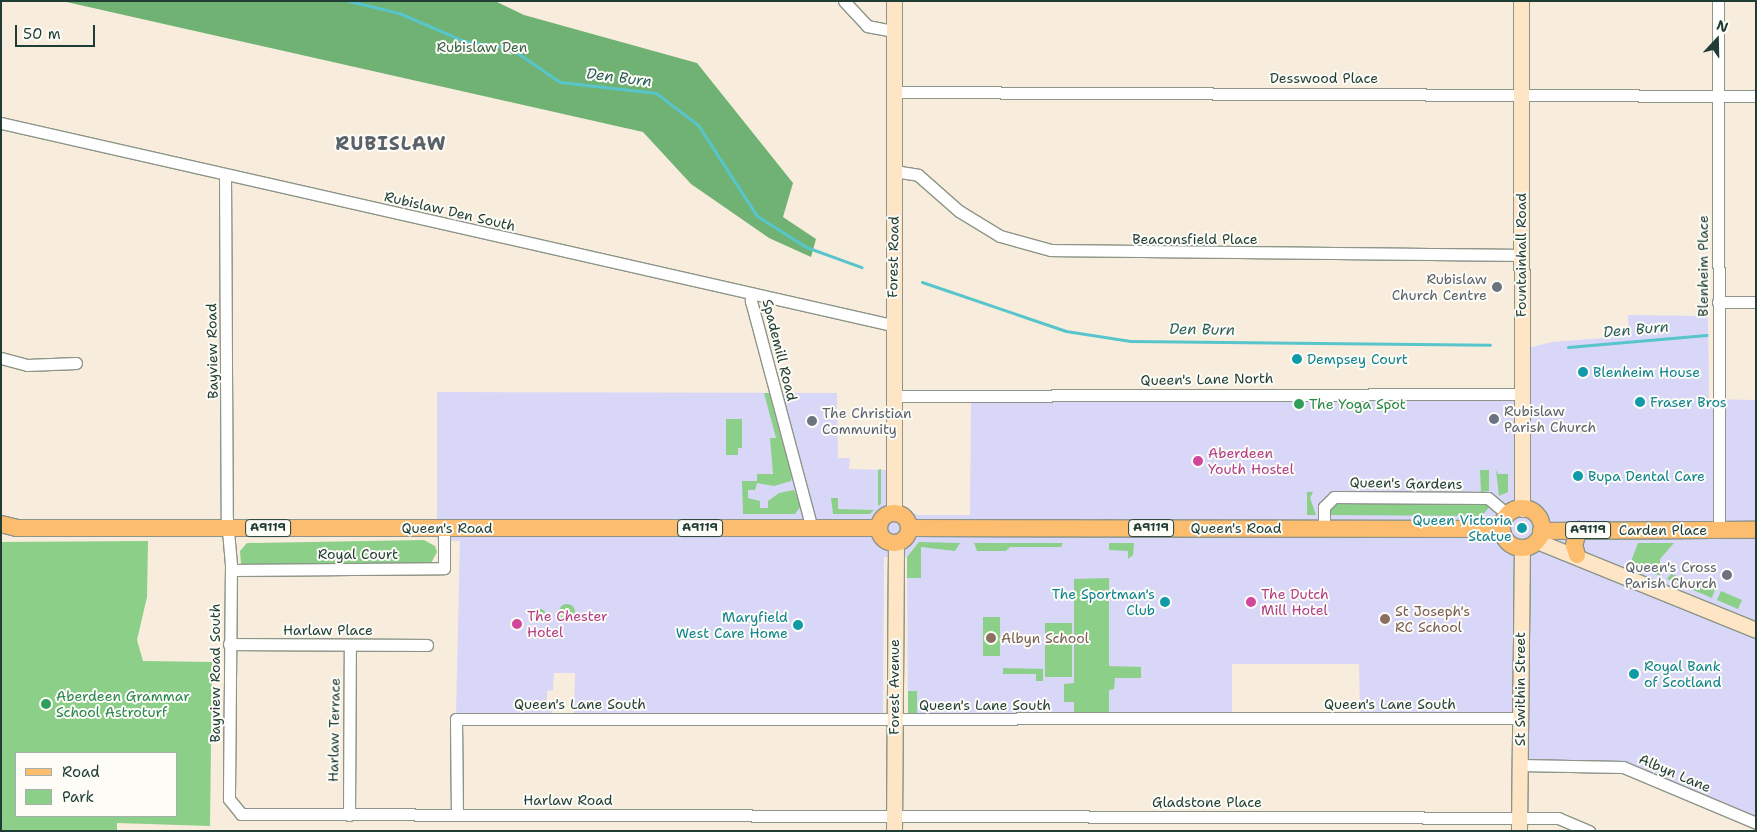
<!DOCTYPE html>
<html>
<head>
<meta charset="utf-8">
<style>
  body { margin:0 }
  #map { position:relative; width:1757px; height:832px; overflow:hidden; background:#f8eddc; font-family:"Shantell Sans",sans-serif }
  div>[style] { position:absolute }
  .built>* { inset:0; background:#d8d7f8 }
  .green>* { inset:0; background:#8bcf88 }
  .round { border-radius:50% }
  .forest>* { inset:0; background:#70b274 }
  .stream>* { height:3px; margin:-1.5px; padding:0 1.5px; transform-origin:1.5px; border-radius:1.5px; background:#57c5cb }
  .roads { filter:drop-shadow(1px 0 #8c9588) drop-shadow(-1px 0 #8c9588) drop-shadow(0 1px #8c9588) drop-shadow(0 -1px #8c9588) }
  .street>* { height:11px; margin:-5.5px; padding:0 5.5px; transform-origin:5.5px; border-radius:5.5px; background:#fff }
  .secondary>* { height:15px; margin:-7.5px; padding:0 7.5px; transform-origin:7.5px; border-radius:7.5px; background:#fee5c5 }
  .primary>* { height:16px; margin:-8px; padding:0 8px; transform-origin:8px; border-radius:8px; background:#fcbd6f }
  .primary>.ring { margin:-8px; padding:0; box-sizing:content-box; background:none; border:16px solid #fcbd6f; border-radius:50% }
  .dots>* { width:14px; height:14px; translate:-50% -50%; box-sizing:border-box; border:2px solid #fdfcf7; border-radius:50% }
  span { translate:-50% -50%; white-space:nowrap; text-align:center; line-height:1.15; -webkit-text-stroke:4px #fdfcf7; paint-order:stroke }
  .shield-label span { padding:1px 4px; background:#fdfcf7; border:1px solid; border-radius:4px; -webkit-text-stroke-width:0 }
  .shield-label { font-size:12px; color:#1f3d34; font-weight:700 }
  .park-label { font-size:14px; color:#3a6249 }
  .street-label { font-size:14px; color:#1f3d34 }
  .worship-label { font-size:14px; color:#5b616d }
  .right { translate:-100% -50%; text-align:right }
  .left { translate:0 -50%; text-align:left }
  .culture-label { font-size:14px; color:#0d838f }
  .leisure-label { font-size:14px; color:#27864d }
  .hotel-label { font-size:14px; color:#b23c85 }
  .education-label { font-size:14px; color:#785e54 }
  .water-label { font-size:15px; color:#2d5f5a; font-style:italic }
  .district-label { font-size:19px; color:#59616b; font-weight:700; letter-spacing:1px }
  .frame { position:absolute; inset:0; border:2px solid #1f3d34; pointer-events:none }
  .legend { position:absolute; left:15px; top:752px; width:162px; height:65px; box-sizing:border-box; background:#fdfcf7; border:1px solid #a4b0a9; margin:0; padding:6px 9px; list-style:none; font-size:15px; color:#1f3d34 }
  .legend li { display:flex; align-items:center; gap:10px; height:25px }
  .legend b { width:25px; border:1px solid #a4b0a9 }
  .north { position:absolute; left:1692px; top:15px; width:50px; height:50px; -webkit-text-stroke:4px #fdfcf7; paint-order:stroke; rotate:21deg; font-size:14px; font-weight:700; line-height:20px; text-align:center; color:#1f3d34 }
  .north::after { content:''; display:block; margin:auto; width:18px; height:22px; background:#1f3d34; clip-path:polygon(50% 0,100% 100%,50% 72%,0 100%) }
  .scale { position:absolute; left:15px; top:25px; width:80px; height:22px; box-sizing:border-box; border:2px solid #1f3d34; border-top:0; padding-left:6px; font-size:15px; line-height:18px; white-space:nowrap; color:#1f3d34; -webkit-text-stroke:4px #fdfcf7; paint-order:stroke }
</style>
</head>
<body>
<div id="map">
  <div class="built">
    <i style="clip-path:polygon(1628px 315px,1708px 316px,1709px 399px,1756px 400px,1756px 817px,1622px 762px,1529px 762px,1528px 714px,1360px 713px,1359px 664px,1232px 664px,1232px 715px,908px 714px,907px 557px,884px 557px,883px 714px,574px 715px,575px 673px,554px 673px,553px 690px,547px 691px,547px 703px,552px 704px,552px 715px,456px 714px,460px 541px,437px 540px,437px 392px,837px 393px,838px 458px,850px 458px,849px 469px,893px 470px,894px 504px,918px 515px,970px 515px,971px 401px,1287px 396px,1527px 400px,1528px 348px,1552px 342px,1629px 336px)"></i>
  </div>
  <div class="green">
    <i style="clip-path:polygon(764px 393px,769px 393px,792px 477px,791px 481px,774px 486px,757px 483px,755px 490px,748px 490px,748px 498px,760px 501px,760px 508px,768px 508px,768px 501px,779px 493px,794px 490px,801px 506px,795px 514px,743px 514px,742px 481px,757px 481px,757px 474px,773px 474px,770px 438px,776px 438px)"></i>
    <i style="clip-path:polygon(726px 419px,742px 419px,742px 448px,738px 448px,738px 455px,726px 455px)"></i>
    <i style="clip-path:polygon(881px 469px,881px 504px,878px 506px,878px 470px)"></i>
    <i style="clip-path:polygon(1480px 470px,1489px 470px,1489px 491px,1481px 492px)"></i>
    <i style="clip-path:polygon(1496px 470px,1498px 474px,1508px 474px,1508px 492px,1499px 496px)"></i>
    <i style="clip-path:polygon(1307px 492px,1313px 492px,1310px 498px,1316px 515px,1307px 515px)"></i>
    <i style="clip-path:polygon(831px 498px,838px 498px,838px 509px,874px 510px,870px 514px,833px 514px)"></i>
    <i style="clip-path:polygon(1338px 503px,1486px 503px,1490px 506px,1482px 516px,1329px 515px,1332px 505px)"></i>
    <i style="clip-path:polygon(424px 540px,435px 546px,437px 552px,430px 565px,241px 564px,240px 551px,247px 543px)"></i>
    <i style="clip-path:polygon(evenodd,148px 541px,147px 597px,137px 640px,143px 661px,212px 662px,210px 826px,117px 823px,117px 831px,1px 831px,1px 542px,148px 541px,16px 753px,176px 753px,176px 816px,16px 816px,16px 753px)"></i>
    <i style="clip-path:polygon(919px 542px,960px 543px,955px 551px,921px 547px,921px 578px,907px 578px,907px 557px)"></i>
    <i style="clip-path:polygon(974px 543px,1063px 543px,1061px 547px,1010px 547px,1006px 551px,977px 551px)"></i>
    <i style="clip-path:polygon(1109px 543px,1134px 543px,1133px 555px,1128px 559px,1128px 551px,1109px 550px)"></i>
    <i style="clip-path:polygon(1638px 543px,1674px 543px,1660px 559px,1660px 576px,1630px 564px)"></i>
    <i style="clip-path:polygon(1671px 574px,1715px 589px,1712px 598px,1667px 579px)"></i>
    <i style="clip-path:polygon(1109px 578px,1109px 666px,1141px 667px,1141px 678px,1115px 678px,1114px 689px,1109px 690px,1109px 714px,1074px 714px,1074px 702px,1064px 702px,1064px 684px,1074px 683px,1074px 579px)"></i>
    <i style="clip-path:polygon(1721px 591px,1742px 600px,1738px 609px,1717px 600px)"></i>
    <i class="round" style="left:559px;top:604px;width:16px;height:16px"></i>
    <i class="round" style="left:534px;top:609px;width:12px;height:12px"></i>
    <i style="clip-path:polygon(983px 617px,1000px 617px,1000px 656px,983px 656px)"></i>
    <i style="clip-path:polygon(1045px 623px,1072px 623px,1072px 677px,1045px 677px)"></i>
    <i style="clip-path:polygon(1003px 668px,1043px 669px,1043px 681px,1036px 681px,1036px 674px,1003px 674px)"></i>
    <i style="clip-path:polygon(908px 691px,917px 691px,917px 714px,908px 714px)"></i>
  </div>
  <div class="forest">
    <i style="clip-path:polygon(62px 1px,495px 1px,524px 15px,697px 63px,793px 183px,783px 217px,816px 239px,811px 257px,769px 238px,691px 184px,643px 132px)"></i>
  </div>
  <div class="stream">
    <i style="left:349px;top:1px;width:51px;rotate:13.5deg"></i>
    <i style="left:399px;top:13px;width:71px;rotate:23.3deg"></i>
    <i style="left:464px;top:41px;width:47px;rotate:8.7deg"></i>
    <i style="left:510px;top:48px;width:60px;rotate:34.2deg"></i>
    <i style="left:560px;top:82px;width:97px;rotate:6.5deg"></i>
    <i style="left:656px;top:93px;width:53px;rotate:37.3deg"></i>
    <i style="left:698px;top:125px;width:108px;rotate:57deg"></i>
    <i style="left:757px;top:216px;width:58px;rotate:32.3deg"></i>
    <i style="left:806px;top:247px;width:59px;rotate:20deg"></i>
    <i style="left:922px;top:282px;width:152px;rotate:18.8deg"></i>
    <i style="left:1066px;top:331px;width:65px;rotate:8.9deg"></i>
    <i style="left:1130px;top:341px;width:360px;rotate:0.6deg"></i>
    <i style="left:1568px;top:347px;width:139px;rotate:-5deg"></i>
  </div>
  <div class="roads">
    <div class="street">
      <i style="left:844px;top:1px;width:34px;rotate:47deg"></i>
      <i style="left:867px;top:26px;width:26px;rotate:11deg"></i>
      <i style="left:1718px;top:1px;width:529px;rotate:89.89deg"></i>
      <i style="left:893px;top:92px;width:863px;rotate:0.27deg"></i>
      <i style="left:1px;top:123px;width:914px;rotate:12.77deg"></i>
      <i style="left:894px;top:171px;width:24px;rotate:9deg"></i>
      <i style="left:918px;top:175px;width:55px;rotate:41.3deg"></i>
      <i style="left:959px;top:211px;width:48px;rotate:31.4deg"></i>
      <i style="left:1000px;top:236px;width:53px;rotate:15.4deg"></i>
      <i style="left:1051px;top:250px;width:470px;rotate:0.6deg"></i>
      <i style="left:225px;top:175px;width:344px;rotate:89.7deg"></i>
      <i style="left:227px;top:519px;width:46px;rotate:85deg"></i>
      <i style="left:231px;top:565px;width:234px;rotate:90.5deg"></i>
      <i style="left:229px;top:799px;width:19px;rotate:51deg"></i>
      <i style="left:241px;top:814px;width:1317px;rotate:0.17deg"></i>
      <i style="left:1558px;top:818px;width:34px;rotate:23deg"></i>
      <i style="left:751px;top:294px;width:7px;rotate:90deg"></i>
      <i style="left:751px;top:301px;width:235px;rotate:75deg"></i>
      <i style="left:1718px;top:302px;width:38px"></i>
      <i style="left:1px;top:358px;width:27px;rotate:15deg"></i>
      <i style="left:27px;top:365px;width:49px;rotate:-2.3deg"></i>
      <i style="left:893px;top:396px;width:628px;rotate:-0.18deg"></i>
      <i style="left:1324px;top:528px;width:21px;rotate:-90deg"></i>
      <i style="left:1324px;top:507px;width:14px;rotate:-45deg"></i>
      <i style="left:1334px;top:497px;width:154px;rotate:0.4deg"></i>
      <i style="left:1488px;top:498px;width:26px;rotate:40deg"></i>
      <i style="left:231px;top:570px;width:213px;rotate:-0.5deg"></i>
      <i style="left:444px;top:568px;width:40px;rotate:-90deg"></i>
      <i style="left:229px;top:644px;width:198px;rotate:0.3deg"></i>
      <i style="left:1519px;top:765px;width:104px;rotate:1.1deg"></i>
      <i style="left:1623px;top:767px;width:144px;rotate:22.8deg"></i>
      <i style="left:349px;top:815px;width:169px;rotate:-89.7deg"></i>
      <i style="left:457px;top:815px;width:96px;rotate:-90.6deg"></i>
      <i style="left:456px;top:719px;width:1064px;rotate:-0.05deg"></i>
    </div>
    <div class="secondary">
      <i style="left:894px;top:1px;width:512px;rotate:90deg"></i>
      <i style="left:1521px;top:1px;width:508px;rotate:89.89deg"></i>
      <i style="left:1537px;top:541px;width:236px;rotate:22.1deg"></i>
      <i style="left:894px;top:831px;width:288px;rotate:-89.6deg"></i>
      <i style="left:1519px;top:831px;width:283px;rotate:-89.4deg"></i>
    </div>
    <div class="primary">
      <i class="ring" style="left:1502px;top:508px;width:24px;height:24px"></i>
      <i class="ring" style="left:879px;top:513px;width:14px;height:14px"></i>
      <i style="left:1px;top:524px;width:16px;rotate:14deg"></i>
      <i style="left:17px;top:528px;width:862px"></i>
      <i style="left:909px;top:528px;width:593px;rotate:0.1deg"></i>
      <i style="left:1541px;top:531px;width:215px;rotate:-0.3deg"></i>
      <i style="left:1577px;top:555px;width:10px;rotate:-107deg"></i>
      <i style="left:1574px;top:545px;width:16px;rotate:-72deg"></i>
    </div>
  </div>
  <div class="dots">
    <i style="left:1497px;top:287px;background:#6b7280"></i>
    <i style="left:1297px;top:359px;background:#0f9aa8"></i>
    <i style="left:1583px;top:372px;background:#0f9aa8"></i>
    <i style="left:1640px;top:402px;background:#0f9aa8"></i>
    <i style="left:1299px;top:404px;background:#2e9e5b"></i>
    <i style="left:1494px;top:419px;background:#6b7280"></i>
    <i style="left:812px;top:421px;background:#6b7280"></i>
    <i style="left:1198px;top:461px;background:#d1479c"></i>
    <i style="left:1578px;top:476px;background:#0f9aa8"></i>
    <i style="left:1522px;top:528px;background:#0f9aa8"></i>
    <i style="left:1727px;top:575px;background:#6b7280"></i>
    <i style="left:1165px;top:602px;background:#0f9aa8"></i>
    <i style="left:1251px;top:602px;background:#d1479c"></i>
    <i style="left:1385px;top:619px;background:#8d6e63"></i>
    <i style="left:517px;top:624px;background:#d1479c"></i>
    <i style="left:798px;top:625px;background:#0f9aa8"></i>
    <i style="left:991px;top:638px;background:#8d6e63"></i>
    <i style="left:1634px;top:674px;background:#0f9aa8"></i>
    <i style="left:46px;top:704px;background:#2e9e5b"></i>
  </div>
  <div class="shield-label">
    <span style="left:268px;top:528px">A9119</span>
    <span style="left:700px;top:528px">A9119</span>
    <span style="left:1151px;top:528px">A9119</span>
    <span style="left:1588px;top:530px">A9119</span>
  </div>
  <div class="park-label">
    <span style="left:482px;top:47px">Rubislaw Den</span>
  </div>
  <div class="street-label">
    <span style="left:1324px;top:78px">Desswood Place</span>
    <span style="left:450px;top:211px;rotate:13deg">Rubislaw Den South</span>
    <span style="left:1195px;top:239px">Beaconsfield Place</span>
    <span style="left:1521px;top:255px;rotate:-90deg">Fountainhall Road</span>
    <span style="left:893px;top:257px;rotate:-89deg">Forest Road</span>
    <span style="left:1703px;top:266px;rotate:-90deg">Blenheim Place</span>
    <span style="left:780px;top:350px;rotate:76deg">Spademill Road</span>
    <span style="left:212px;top:351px;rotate:-91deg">Bayview Road</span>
    <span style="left:1207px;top:379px;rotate:-1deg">Queen's Lane North</span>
    <span style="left:1406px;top:483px;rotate:1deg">Queen's Gardens</span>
    <span style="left:447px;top:528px">Queen's Road</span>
    <span style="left:1236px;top:528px">Queen's Road</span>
    <span style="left:1663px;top:530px">Carden Place</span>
    <span style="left:358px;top:554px">Royal Court</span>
    <span style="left:328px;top:630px">Harlaw Place</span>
    <span style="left:215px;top:673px;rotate:-90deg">Bayview Road South</span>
    <span style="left:894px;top:687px;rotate:-90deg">Forest Avenue</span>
    <span style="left:1520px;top:689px;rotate:-90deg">St Swithin Street</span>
    <span style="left:580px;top:704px">Queen's Lane South</span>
    <span style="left:1390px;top:704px">Queen's Lane South</span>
    <span style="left:985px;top:705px">Queen's Lane South</span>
    <span style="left:334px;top:730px;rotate:-89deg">Harlaw Terrace</span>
    <span style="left:1675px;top:773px;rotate:23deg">Albyn Lane</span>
    <span style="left:568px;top:800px">Harlaw Road</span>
    <span style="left:1207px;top:802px">Gladstone Place</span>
  </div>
  <div class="worship-label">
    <span class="right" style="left:1487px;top:287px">Rubislaw<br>Church Centre</span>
    <span class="left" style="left:1504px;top:419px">Rubislaw<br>Parish Church</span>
    <span class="left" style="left:822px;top:421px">The Christian<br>Community</span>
    <span class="right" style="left:1717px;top:575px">Queen's Cross<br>Parish Church</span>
  </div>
  <div class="culture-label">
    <span class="left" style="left:1307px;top:359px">Dempsey Court</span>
    <span class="left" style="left:1593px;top:372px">Blenheim House</span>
    <span class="left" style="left:1650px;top:402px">Fraser Bros</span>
    <span class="left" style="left:1588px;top:476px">Bupa Dental Care</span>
    <span class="right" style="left:1512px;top:528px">Queen Victoria<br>Statue</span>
    <span class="right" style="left:1155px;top:602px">The Sportman's<br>Club</span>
    <span class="right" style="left:788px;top:625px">Maryfield<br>West Care Home</span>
    <span class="left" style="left:1644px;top:674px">Royal Bank<br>of Scotland</span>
  </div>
  <div class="leisure-label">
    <span class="left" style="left:1309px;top:404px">The Yoga Spot</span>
    <span class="left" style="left:56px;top:704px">Aberdeen Grammar<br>School Astroturf</span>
  </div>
  <div class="hotel-label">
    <span class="left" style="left:1208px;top:461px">Aberdeen<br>Youth Hostel</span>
    <span class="left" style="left:1261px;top:602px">The Dutch<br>Mill Hotel</span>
    <span class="left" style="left:527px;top:624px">The Chester<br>Hotel</span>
  </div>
  <div class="education-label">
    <span class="left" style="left:1395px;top:619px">St Joseph's<br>RC School</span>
    <span class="left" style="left:1001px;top:638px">Albyn School</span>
  </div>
  <div class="water-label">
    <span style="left:619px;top:78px;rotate:7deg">Den Burn</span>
    <span style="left:1202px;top:330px;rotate:1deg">Den Burn</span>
    <span style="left:1636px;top:330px;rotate:-5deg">Den Burn</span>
  </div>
  <div class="district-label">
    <span style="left:391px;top:144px">RUBISLAW</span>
  </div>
  <div class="frame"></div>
  <ul class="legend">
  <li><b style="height:6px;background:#fcbd6f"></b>Road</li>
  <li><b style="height:14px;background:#8bcf88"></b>Park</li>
  </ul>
  <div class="north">N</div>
  <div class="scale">50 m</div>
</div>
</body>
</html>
